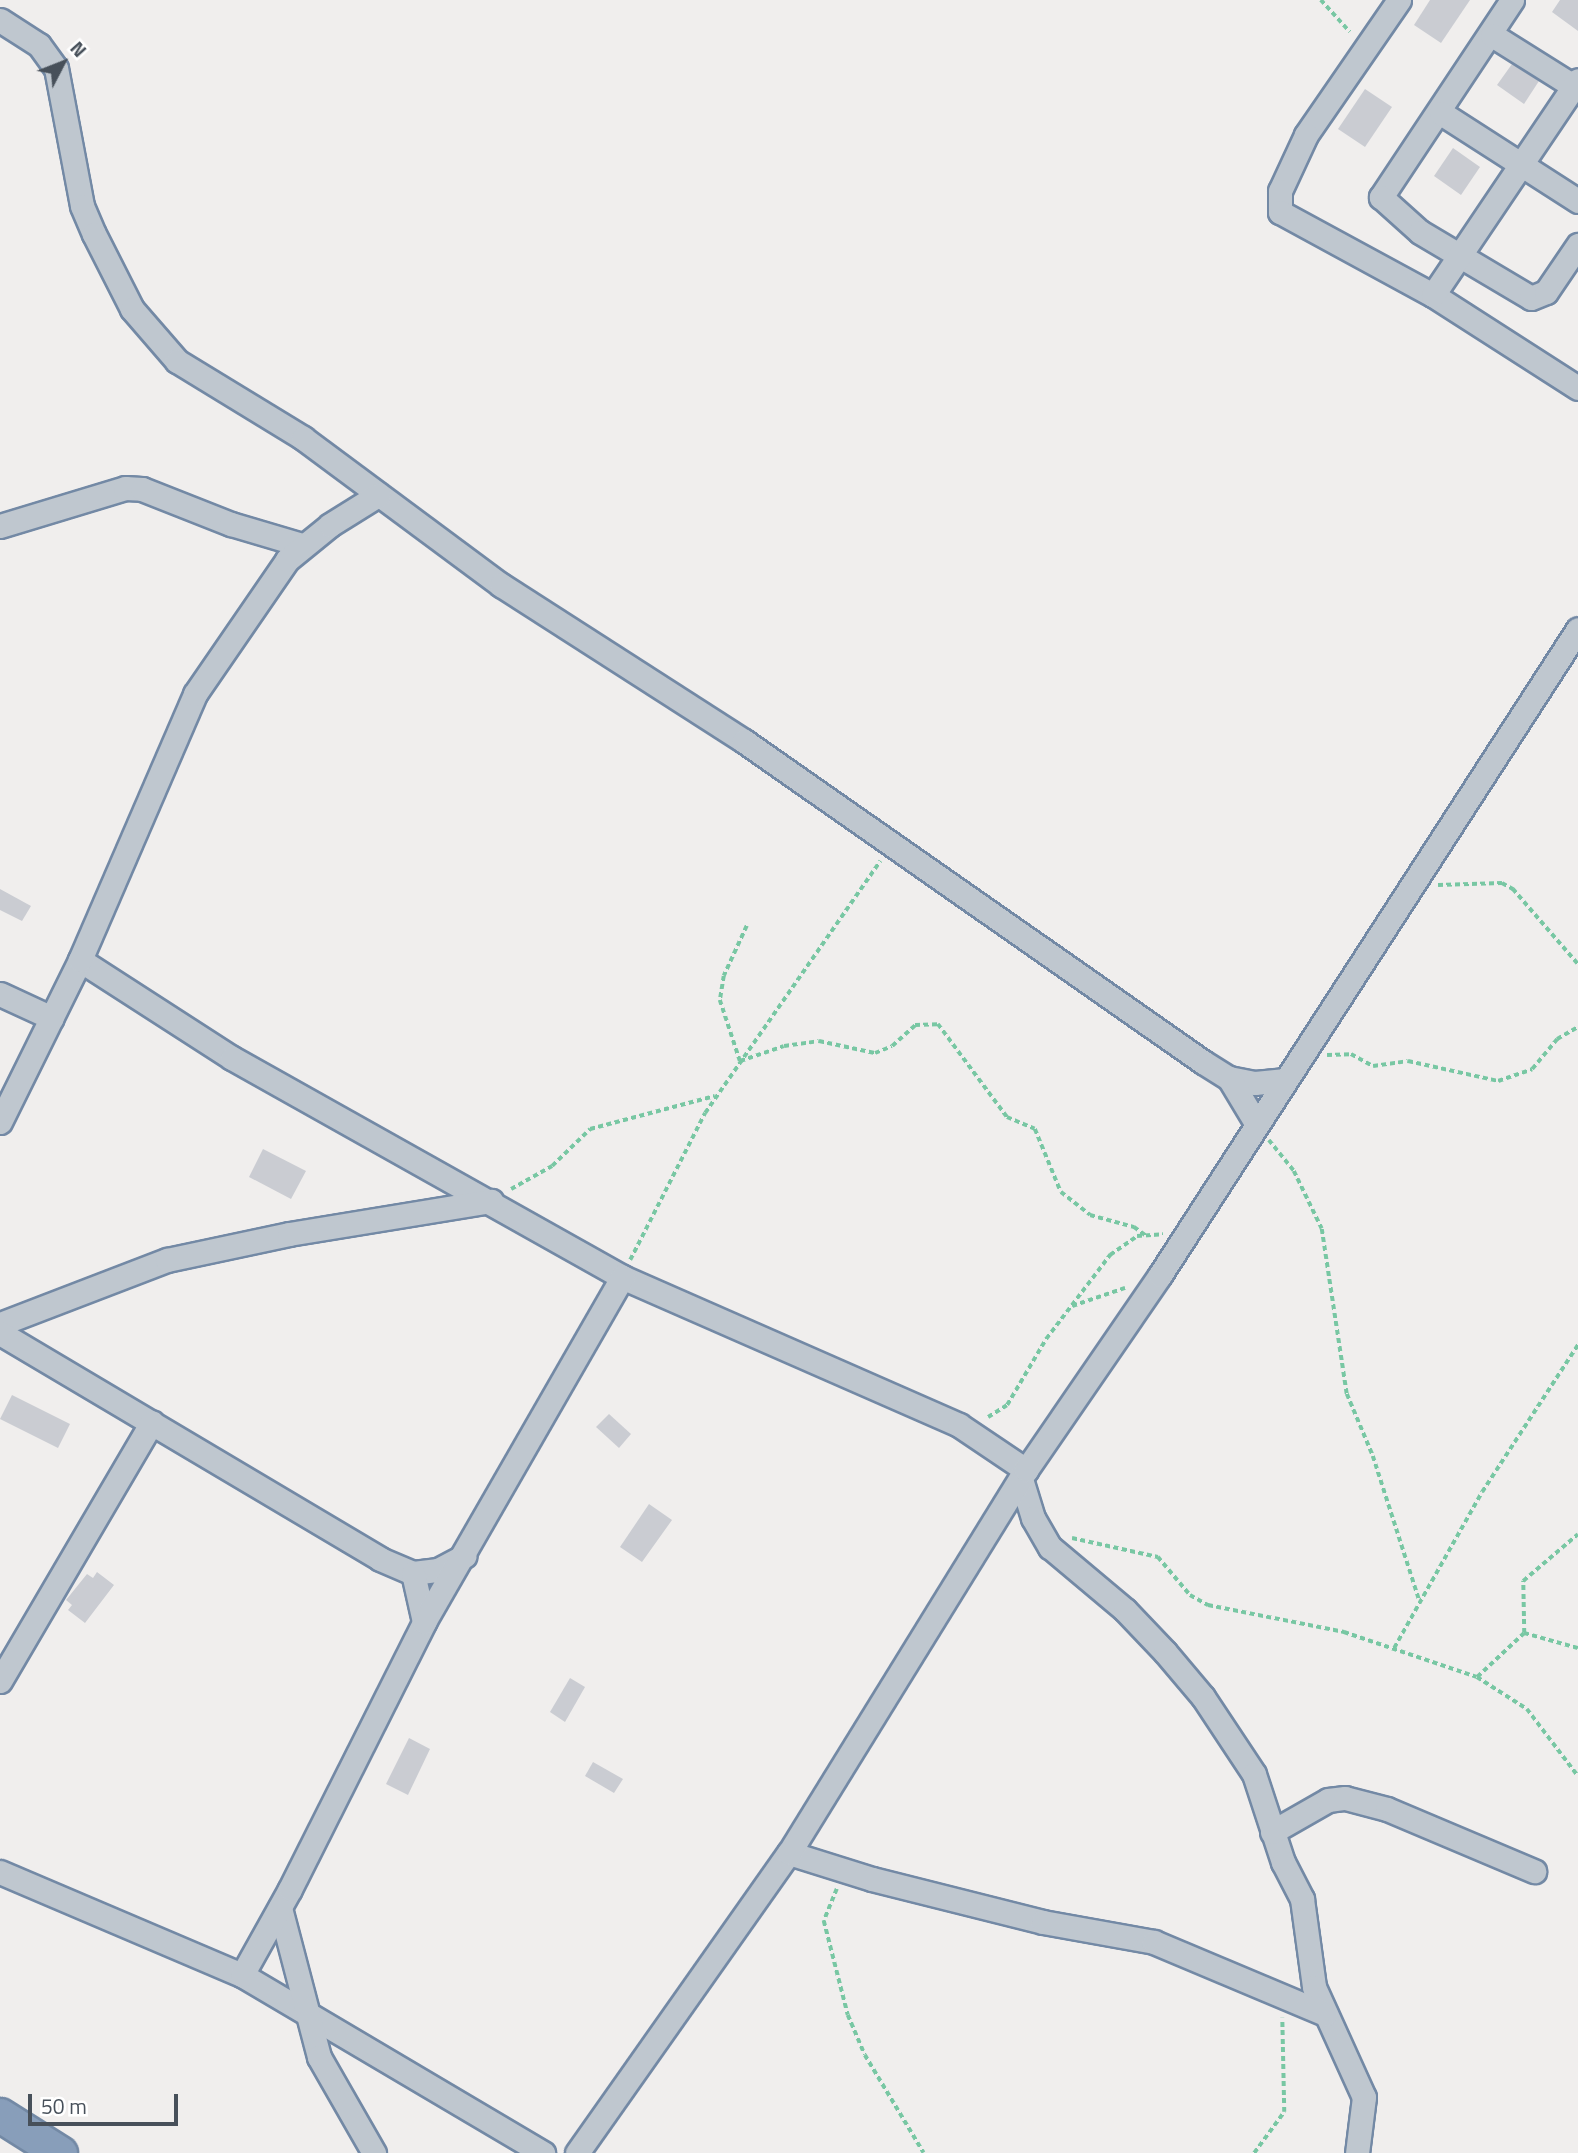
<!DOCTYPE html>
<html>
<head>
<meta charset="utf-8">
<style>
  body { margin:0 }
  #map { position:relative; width:1578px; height:2153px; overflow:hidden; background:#f0eeed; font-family:"Titillium Web",sans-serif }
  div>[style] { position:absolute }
  .building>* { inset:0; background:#caccd2 }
  .path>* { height:3.5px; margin-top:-1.75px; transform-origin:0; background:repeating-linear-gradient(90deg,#78c7a3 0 5px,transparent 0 8.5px) }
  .roads { filter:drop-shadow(2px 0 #7389a5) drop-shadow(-2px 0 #7389a5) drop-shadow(0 2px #7389a5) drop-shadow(0 -2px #7389a5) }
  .minor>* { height:23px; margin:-11.5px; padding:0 11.5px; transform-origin:11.5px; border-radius:11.5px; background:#bfc7cf }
  .highway>* { height:33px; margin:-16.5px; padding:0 16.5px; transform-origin:16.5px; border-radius:16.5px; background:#889eba }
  span { translate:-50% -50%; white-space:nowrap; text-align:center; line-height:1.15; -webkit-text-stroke:5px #fff; paint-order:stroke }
  .north { position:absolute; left:28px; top:28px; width:70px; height:70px; -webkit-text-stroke:5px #fff; paint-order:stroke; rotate:48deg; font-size:19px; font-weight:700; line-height:28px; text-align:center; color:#47505a }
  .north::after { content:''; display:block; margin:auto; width:24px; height:32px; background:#47505a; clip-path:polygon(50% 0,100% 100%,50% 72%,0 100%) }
  .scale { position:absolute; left:28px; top:2094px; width:150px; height:32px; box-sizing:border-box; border:4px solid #47505a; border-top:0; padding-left:9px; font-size:21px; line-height:24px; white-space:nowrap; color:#47505a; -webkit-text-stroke:5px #fff; paint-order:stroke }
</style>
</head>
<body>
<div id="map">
  <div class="building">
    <i style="clip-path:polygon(1430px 0,1470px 0,1441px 43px,1414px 25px)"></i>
    <i style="clip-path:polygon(1560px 0,1578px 0,1578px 31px,1552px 12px)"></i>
    <i style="clip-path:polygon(1512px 64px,1539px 81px,1524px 104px,1497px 85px)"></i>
    <i style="clip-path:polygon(1365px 89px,1392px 107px,1365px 147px,1338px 129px)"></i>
    <i style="clip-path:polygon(1453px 148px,1480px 167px,1461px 195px,1434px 176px)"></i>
    <i style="clip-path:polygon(0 889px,31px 906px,22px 921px,0 910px)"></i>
    <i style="clip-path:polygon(263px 1149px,306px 1171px,291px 1199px,249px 1177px)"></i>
    <i style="clip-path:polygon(12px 1395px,70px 1424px,58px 1448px,0 1419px)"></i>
    <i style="clip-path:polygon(609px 1414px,631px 1434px,619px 1448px,596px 1427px)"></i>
    <i style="clip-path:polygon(649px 1504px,672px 1520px,642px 1562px,620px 1547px)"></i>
    <i style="clip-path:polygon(97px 1572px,114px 1585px,85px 1623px,68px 1610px,72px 1605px,66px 1600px,87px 1574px,93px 1578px)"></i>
    <i style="clip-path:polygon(570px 1678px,585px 1687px,565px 1722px,550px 1712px)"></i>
    <i style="clip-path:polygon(409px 1738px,430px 1749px,408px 1795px,386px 1784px)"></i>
    <i style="clip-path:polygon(593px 1762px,623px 1779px,614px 1793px,585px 1776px)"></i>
  </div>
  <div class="path">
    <i style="left:1321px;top:0;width:43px;rotate:47.8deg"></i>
    <i style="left:1438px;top:885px;width:64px;rotate:-1.8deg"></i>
    <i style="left:1502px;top:883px;width:13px;rotate:29deg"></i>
    <i style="left:1513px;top:889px;width:99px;rotate:49.1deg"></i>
    <i style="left:747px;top:926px;width:55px;rotate:114.7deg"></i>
    <i style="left:724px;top:976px;width:24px;rotate:99deg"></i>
    <i style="left:720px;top:1000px;width:64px;rotate:71.8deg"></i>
    <i style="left:740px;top:1061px;width:46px;rotate:-18.8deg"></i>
    <i style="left:784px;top:1046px;width:35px;rotate:-8deg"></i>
    <i style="left:819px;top:1041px;width:57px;rotate:12.1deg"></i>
    <i style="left:875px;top:1053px;width:18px;rotate:-22deg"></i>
    <i style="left:892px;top:1046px;width:31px;rotate:-42deg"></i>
    <i style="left:915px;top:1025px;width:23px;rotate:-2deg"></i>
    <i style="left:938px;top:1024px;width:116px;rotate:53.4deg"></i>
    <i style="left:1007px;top:1117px;width:30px;rotate:23deg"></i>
    <i style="left:1035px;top:1129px;width:68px;rotate:67.6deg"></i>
    <i style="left:1061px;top:1192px;width:37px;rotate:38deg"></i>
    <i style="left:1090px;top:1215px;width:46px;rotate:15.3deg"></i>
    <i style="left:1134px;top:1227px;width:14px;rotate:36deg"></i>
    <i style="left:1327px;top:1055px;width:24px;rotate:-2deg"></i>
    <i style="left:1351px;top:1054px;width:25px;rotate:29deg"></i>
    <i style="left:1373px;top:1066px;width:35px;rotate:-8deg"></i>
    <i style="left:1408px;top:1061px;width:92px;rotate:12.5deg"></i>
    <i style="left:1498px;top:1081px;width:36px;rotate:-19deg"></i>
    <i style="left:1532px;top:1069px;width:39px;rotate:-50deg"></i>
    <i style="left:1557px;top:1039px;width:24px;rotate:-30deg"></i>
    <i style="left:1269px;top:1140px;width:40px;rotate:51deg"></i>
    <i style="left:1294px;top:1171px;width:64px;rotate:64.2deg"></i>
    <i style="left:1322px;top:1229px;width:167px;rotate:81.4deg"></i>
    <i style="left:1347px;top:1394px;width:67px;rotate:67.2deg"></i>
    <i style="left:1373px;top:1456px;width:153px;rotate:72.2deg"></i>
    <i style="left:511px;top:1189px;width:47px;rotate:-29.3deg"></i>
    <i style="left:552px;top:1166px;width:53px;rotate:-44.2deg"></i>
    <i style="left:590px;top:1129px;width:129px;rotate:-14.8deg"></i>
    <i style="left:630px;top:1260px;width:165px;rotate:-63deg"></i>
    <i style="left:705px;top:1113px;width:307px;rotate:-55.2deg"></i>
    <i style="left:1072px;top:1306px;width:56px;rotate:-18.8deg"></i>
    <i style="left:988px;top:1417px;width:22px;rotate:-32deg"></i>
    <i style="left:1007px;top:1405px;width:77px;rotate:-59.4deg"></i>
    <i style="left:1046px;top:1339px;width:106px;rotate:-52.7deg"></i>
    <i style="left:1110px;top:1255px;width:33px;rotate:-35deg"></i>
    <i style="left:1137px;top:1236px;width:26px;rotate:-4deg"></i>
    <i style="left:1072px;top:1538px;width:88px;rotate:12.5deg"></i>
    <i style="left:1158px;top:1557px;width:50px;rotate:49.9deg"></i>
    <i style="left:1190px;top:1595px;width:21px;rotate:29deg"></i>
    <i style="left:1208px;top:1605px;width:139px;rotate:11.2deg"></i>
    <i style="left:1344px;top:1632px;width:140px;rotate:18.7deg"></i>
    <i style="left:1477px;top:1677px;width:59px;rotate:32.6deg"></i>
    <i style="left:1527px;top:1709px;width:84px;rotate:52.7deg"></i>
    <i style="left:1524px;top:1633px;width:56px;rotate:15.5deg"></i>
    <i style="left:1394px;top:1648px;width:179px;rotate:-60.6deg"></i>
    <i style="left:1482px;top:1492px;width:176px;rotate:-56.9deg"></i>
    <i style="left:1477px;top:1677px;width:64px;rotate:-43.1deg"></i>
    <i style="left:1524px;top:1633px;width:52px;rotate:-91.1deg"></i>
    <i style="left:1523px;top:1581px;width:72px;rotate:-40.5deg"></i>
    <i style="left:837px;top:1889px;width:35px;rotate:112deg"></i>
    <i style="left:824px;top:1921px;width:97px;rotate:75.7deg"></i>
    <i style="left:848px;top:2015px;width:43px;rotate:67deg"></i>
    <i style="left:865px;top:2055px;width:114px;rotate:59deg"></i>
    <i style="left:1254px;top:2153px;width:51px;rotate:-53.8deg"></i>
    <i style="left:1284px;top:2112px;width:94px;rotate:-91.2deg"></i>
  </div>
  <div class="roads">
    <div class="minor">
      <i style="left:1399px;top:0;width:164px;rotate:124.6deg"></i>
      <i style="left:1306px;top:135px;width:62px;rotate:114.9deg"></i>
      <i style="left:1280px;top:191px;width:21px;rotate:90deg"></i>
      <i style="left:1280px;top:212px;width:174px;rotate:28.5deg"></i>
      <i style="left:1433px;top:295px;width:172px;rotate:32.7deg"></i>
      <i style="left:1512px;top:0;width:237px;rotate:123.6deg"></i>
      <i style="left:1381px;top:197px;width:52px;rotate:41.9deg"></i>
      <i style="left:1420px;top:232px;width:129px;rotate:30.7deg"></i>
      <i style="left:1531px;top:298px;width:16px;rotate:-22deg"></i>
      <i style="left:1546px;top:292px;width:57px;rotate:-55.8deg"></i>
      <i style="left:0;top:20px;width:46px;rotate:32.7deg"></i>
      <i style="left:39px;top:45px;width:29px;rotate:54deg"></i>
      <i style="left:56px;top:68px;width:140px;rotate:79.3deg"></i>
      <i style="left:82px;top:206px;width:30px;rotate:67deg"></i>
      <i style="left:94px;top:234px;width:84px;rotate:63.1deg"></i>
      <i style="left:132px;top:309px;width:69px;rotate:49.1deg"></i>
      <i style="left:177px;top:361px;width:148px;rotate:31.4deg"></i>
      <i style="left:303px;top:438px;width:247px;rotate:36.6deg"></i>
      <i style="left:501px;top:585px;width:289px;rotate:32.7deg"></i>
      <i style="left:744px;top:741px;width:560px;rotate:34.97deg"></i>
      <i style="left:1203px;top:1062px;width:31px;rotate:32deg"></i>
      <i style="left:1229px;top:1078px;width:26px;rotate:11deg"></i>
      <i style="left:1255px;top:1083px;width:28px;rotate:-6deg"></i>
      <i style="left:1492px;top:35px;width:102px;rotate:32.1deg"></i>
      <i style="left:1441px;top:113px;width:163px;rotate:32.7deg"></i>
      <i style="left:1433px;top:295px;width:259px;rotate:-56deg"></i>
      <i style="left:0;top:526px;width:131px;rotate:-16.9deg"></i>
      <i style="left:125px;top:488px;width:17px;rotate:3deg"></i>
      <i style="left:142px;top:489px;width:96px;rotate:21.5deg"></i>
      <i style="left:231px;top:524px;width:74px;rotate:16.5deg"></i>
      <i style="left:80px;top:960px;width:181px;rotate:32.8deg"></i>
      <i style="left:232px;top:1058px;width:447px;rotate:29.3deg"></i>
      <i style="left:622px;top:1277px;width:368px;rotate:23.7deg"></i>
      <i style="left:959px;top:1425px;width:81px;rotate:33.9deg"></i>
      <i style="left:0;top:994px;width:57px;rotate:24.8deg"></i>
      <i style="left:1229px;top:1078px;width:52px;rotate:59deg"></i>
      <i style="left:0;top:1122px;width:181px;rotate:-63.7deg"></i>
      <i style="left:80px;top:960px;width:290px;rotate:-66.6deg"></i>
      <i style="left:195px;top:694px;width:163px;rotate:-55.5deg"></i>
      <i style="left:287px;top:560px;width:55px;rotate:-39.1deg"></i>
      <i style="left:330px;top:525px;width:57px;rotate:-32deg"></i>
      <i style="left:0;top:1324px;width:179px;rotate:-21deg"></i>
      <i style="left:167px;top:1260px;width:125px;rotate:-12deg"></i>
      <i style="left:289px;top:1234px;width:205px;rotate:-9.3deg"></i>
      <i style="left:0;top:1333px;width:442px;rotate:30.7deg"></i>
      <i style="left:380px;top:1559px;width:36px;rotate:23deg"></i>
      <i style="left:413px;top:1573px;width:25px;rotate:-7deg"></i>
      <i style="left:438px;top:1570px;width:30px;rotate:-28deg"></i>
      <i style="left:1021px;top:1479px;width:41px;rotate:72.9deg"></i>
      <i style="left:1033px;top:1518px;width:34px;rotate:60deg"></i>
      <i style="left:1050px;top:1547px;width:98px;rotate:40deg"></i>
      <i style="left:1125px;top:1610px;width:58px;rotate:46.4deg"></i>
      <i style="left:1165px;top:1652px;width:59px;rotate:49.8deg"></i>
      <i style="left:1203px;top:1697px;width:92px;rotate:56.5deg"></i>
      <i style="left:1254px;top:1774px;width:93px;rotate:71.8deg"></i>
      <i style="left:1283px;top:1862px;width:42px;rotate:62.8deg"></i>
      <i style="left:1302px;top:1899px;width:89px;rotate:82.2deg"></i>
      <i style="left:1314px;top:1987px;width:121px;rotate:65.6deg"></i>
      <i style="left:1364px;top:2097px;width:56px;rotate:97.1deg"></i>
      <i style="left:413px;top:1573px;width:50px;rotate:77.3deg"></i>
      <i style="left:0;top:1681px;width:300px;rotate:-59.6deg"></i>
      <i style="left:1272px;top:1832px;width:64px;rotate:-29.7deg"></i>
      <i style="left:1328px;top:1800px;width:17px;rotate:-7deg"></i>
      <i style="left:1345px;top:1798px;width:43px;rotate:14.7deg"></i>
      <i style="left:1387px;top:1809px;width:160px;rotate:22.9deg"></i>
      <i style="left:789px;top:1853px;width:87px;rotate:17.4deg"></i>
      <i style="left:872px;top:1879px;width:176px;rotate:14.1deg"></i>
      <i style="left:1043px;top:1922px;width:113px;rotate:10.2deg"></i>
      <i style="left:1154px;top:1942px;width:186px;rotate:22.8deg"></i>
      <i style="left:0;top:1872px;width:263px;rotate:23.1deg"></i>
      <i style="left:242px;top:1975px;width:350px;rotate:30.6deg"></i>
      <i style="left:280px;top:1908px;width:154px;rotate:75.3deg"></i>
      <i style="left:319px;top:2057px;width:111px;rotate:60.2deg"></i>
      <i style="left:242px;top:1975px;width:98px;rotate:-60.8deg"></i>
      <i style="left:290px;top:1889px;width:299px;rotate:-63.3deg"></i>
      <i style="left:424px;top:1622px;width:398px;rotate:-60.1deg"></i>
      <i style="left:577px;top:2153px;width:367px;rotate:-54.8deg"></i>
      <i style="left:789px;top:1853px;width:450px;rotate:-58.3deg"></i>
      <i style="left:1026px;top:1470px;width:237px;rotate:-55.5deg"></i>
      <i style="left:1160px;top:1275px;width:769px;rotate:-57.09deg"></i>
    </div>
    <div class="highway">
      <i style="left:0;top:2115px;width:71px;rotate:32.3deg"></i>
    </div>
  </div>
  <div class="north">N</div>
  <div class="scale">50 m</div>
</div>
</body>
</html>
